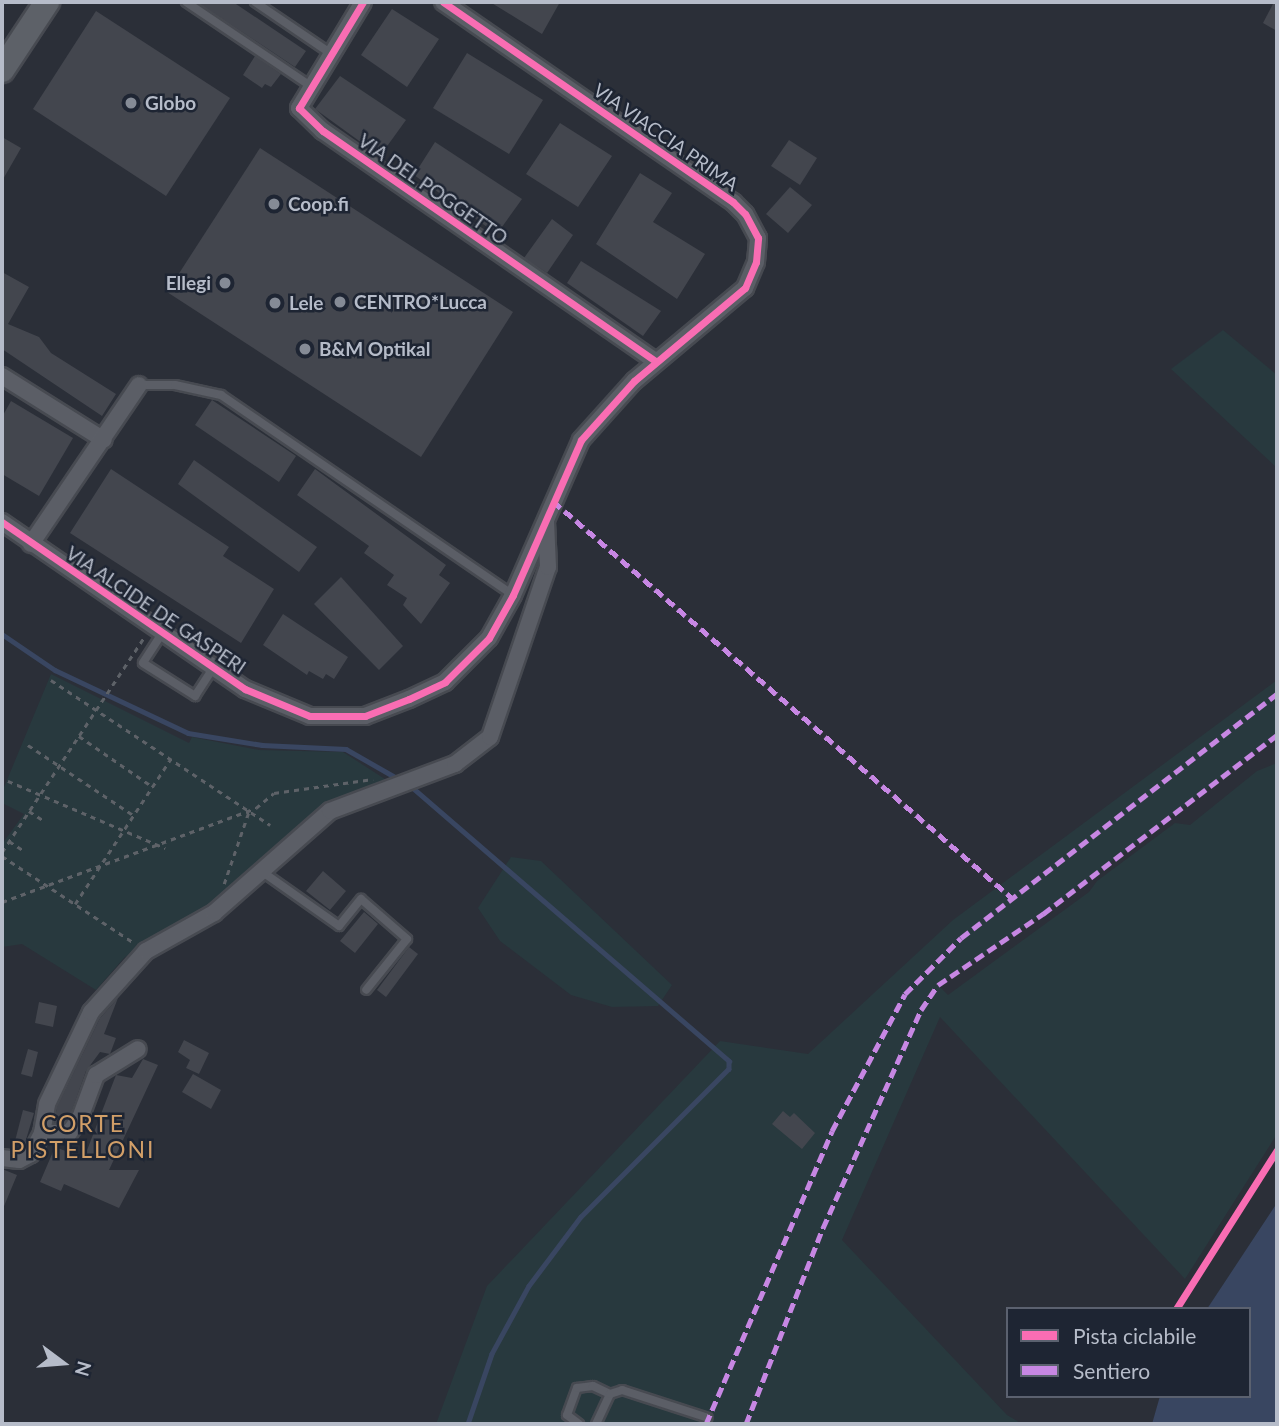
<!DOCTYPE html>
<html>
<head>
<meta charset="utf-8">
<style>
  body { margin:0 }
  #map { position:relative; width:1279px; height:1426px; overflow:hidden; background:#2b2f38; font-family:Lato,sans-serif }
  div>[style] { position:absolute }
  .green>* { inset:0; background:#28393e }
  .water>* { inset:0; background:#394661 }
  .stream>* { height:4.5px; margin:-2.25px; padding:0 2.25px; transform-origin:2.25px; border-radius:2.25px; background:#394661 }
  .building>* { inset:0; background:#43464e }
  .path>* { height:2.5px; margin-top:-1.25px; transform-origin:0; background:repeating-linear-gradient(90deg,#5e6268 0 5px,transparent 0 10px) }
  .roads { filter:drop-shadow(2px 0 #474a51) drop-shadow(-2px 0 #474a51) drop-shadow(0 2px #474a51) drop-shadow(0 -2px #474a51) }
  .lane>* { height:8px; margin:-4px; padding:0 4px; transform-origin:4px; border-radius:4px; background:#5b5e66 }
  .street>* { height:16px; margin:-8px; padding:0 8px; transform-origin:8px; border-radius:8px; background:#5b5e66 }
  .primary>* { height:24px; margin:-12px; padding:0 12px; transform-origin:12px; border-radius:12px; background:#5d6168 }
  .quiet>* { height:5px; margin-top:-2.5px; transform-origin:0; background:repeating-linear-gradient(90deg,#c787e3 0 10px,transparent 0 15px) }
  .cycleway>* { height:7px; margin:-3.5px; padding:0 3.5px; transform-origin:3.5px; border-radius:3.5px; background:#f96db3 }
  .dots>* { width:19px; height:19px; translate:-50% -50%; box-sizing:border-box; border:4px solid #1e2533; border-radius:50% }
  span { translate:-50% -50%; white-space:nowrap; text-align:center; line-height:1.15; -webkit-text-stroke:5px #1e2533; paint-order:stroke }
  .poi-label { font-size:19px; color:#b6bcc9; font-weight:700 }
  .left { translate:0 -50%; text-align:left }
  .right { translate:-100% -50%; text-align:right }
  .street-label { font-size:19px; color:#b6bcc9 }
  .quarter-label { font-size:23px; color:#d29f68; letter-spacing:2px }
  .frame { position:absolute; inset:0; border:4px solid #b6bcc9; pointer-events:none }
  .legend { position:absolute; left:1006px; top:1307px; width:245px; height:91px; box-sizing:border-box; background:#1e2533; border:2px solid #5b616f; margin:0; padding:9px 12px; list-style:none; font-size:21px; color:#b6bcc9 }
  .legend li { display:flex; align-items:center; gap:14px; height:35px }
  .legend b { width:35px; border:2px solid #5b616f }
  .north { position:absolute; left:28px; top:1328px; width:70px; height:70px; -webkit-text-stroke:5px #1e2533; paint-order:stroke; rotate:106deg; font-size:19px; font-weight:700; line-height:28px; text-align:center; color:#b6bcc9 }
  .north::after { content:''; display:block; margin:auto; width:24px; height:32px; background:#b6bcc9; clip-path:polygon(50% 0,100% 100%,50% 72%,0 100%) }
</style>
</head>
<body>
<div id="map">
  <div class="green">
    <i style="clip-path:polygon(1223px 330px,1277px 375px,1277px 468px,1171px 369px)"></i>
    <i style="clip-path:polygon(51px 674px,189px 743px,192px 737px,259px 750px,343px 752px,388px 781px,331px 801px,212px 906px,153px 936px,124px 958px,96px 990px,22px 944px,2px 947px,2px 844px,24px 814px,2px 803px,2px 792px)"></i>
    <i style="clip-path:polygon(1277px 680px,1277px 735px,1043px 914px,938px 985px,948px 995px,1089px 892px,1097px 881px,1175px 823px,1190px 825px,1257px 771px,1277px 763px,1277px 1134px,1185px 1279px,940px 1017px,842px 1240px,1007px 1415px,1022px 1424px,436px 1424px,487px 1286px,720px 1041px,808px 1054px,953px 920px)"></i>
    <i style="clip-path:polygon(511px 857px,541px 861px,672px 985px,658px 1006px,612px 1007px,571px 995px,500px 941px,478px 908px)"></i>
  </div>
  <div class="water">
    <i style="clip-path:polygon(1277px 1203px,1277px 1424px,1152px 1424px,1160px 1396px,1249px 1396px,1249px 1309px,1207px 1309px)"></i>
  </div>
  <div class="stream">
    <i style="left:2px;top:634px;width:64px;rotate:34.2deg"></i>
    <i style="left:55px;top:670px;width:147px;rotate:25.3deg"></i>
    <i style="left:188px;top:733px;width:75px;rotate:9.2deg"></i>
    <i style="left:262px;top:745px;width:84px;rotate:2.7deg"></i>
    <i style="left:346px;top:749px;width:56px;rotate:29.7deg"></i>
    <i style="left:413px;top:788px;width:418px;rotate:40.8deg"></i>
    <i style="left:729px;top:1061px;width:8px;rotate:90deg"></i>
    <i style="left:729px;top:1069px;width:209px;rotate:135deg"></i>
    <i style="left:581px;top:1217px;width:86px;rotate:127deg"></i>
    <i style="left:529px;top:1286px;width:77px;rotate:118.6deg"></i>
    <i style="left:492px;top:1354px;width:74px;rotate:108.9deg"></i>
  </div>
  <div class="building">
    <i style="clip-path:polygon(197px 2px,233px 2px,306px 51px,295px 67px)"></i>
    <i style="clip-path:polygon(490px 2px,560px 2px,542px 34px)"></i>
    <i style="clip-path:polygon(1274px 2px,1277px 2px,1277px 31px,1263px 23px)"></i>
    <i style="clip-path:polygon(392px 9px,439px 39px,407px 87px,361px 55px)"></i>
    <i style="clip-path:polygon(96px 11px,230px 98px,166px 196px,33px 109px)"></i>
    <i style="clip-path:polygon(467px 53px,543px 100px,509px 154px,433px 108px)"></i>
    <i style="clip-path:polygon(255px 56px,281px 74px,271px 87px,265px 84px,262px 88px,243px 75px)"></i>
    <i style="clip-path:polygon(340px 76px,406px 120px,380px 156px,315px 109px)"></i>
    <i style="clip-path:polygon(560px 123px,612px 156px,578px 207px,526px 174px)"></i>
    <i style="clip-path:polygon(2px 137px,21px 148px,2px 181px)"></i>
    <i style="clip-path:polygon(789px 140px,817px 158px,800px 185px,771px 166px)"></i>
    <i style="clip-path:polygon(435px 142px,522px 199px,497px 234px,414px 175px)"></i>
    <i style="clip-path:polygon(260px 148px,513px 312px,421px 457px,167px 292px)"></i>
    <i style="clip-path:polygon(640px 173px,672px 193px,653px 222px,705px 254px,677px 299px,596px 244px)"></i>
    <i style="clip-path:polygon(790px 187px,812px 205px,788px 233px,766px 214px)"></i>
    <i style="clip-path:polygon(552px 219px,573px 235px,547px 273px,524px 258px)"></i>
    <i style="clip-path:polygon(581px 261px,661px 311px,643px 336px,567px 283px)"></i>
    <i style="clip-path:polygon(2px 272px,29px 287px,8px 324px,39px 337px,51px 353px,116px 394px,102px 416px,2px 349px)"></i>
    <i style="clip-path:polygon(212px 400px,296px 456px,279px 482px,195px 425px)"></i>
    <i style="clip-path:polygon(11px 401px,73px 438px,39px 496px,2px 474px,2px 417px)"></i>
    <i style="clip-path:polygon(194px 460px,317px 547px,299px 572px,178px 484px)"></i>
    <i style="clip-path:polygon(111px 469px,229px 547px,223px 556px,274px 589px,241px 643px,70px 533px)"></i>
    <i style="clip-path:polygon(315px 469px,446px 565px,439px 575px,450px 583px,421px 624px,403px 605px,407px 598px,387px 585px,394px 575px,364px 553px,369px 546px,297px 495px)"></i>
    <i style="clip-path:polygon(341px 577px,403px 646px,379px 670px,314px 604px)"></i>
    <i style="clip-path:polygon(283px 614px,348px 657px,334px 679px,326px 674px,323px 679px,309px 671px,307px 675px,263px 645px)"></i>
    <i style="clip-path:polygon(323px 871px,346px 891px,330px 910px,306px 891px)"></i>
    <i style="clip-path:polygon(364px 912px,378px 924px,355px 953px,340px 941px)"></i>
    <i style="clip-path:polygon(409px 947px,418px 954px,386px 997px,377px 990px)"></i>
    <i style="clip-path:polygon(118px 998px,104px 1034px,116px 1038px,110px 1054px,100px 1052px,86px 1071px,71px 1113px,64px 1123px,54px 1123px,57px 1107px,100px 1018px)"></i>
    <i style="clip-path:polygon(39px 1002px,57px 1006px,53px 1027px,35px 1023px)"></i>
    <i style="clip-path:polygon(184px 1040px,209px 1053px,199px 1074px,186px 1068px,190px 1060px,178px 1052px)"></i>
    <i style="clip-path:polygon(28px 1049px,38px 1052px,32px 1077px,21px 1074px)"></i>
    <i style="clip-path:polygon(143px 1059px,158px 1065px,109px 1170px,139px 1170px,119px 1208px,64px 1184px,61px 1191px,40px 1182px,55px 1147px,84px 1158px,116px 1075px,132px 1078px)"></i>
    <i style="clip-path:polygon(193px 1074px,221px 1090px,211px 1109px,182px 1092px)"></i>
    <i style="clip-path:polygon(23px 1110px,34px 1113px,25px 1143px,15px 1141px)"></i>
    <i style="clip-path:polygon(783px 1111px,790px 1117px,794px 1113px,815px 1133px,802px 1149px,772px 1124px)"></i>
    <i style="clip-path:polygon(2px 1169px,17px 1175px,2px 1211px)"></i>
  </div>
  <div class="path">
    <i style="left:51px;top:680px;width:263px;rotate:33.5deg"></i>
    <i style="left:79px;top:736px;width:90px;rotate:34.6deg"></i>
    <i style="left:28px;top:745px;width:126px;rotate:33.7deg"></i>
    <i style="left:8px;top:781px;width:171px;rotate:23.1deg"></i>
    <i style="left:29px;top:811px;width:17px;rotate:33deg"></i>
    <i style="left:9px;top:841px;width:17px;rotate:33deg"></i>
    <i style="left:2px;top:852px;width:259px;rotate:-56.5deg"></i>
    <i style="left:2px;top:856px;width:157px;rotate:33.3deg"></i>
    <i style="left:224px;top:884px;width:77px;rotate:-71.1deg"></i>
    <i style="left:2px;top:902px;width:271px;rotate:-20.3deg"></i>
    <i style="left:256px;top:808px;width:23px;rotate:-40deg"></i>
    <i style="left:274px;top:793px;width:100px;rotate:-8deg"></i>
    <i style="left:75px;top:904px;width:173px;rotate:-56.6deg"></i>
  </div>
  <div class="roads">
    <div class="lane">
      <i style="left:186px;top:2px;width:148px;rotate:34deg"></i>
      <i style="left:255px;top:2px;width:91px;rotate:34.2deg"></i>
      <i style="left:139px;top:385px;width:36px"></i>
      <i style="left:175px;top:385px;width:47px;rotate:12.3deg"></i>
      <i style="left:221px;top:395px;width:354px;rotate:34.4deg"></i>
      <i style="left:161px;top:635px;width:33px;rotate:123deg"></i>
      <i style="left:143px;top:663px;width:62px;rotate:32.4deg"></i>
      <i style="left:195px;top:696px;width:33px;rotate:-57deg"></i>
      <i style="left:264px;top:873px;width:92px;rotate:35.2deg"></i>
      <i style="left:339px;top:926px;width:35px;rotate:-51deg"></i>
      <i style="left:361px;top:899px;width:61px;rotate:41deg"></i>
      <i style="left:407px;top:939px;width:65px;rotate:128.8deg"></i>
      <i style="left:579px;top:1424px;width:15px;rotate:-143deg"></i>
      <i style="left:567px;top:1415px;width:29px;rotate:-70deg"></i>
      <i style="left:577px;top:1388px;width:16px;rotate:-7deg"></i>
      <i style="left:593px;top:1386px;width:19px;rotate:25deg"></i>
      <i style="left:596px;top:1424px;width:33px;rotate:-65deg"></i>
      <i style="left:610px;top:1394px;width:13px;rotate:-18deg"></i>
      <i style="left:622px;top:1390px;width:90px;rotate:18deg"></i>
    </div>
    <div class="street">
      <i style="left:363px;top:2px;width:124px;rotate:121.1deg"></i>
      <i style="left:299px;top:108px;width:33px;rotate:44deg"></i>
      <i style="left:323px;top:131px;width:404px;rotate:34.7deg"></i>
      <i style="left:2px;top:376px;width:120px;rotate:32.1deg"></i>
      <i style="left:2px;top:522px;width:295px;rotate:34.5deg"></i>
      <i style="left:245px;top:689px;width:70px;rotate:22.6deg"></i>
      <i style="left:310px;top:716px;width:55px"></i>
      <i style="left:365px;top:716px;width:47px;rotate:-21.1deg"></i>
      <i style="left:409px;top:699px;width:40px;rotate:-25deg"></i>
      <i style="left:445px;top:682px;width:62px;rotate:-45deg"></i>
      <i style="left:489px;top:638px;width:49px;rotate:-60.8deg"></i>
      <i style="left:513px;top:595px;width:169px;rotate:-66.3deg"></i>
      <i style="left:581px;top:440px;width:79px;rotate:-48.1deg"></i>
      <i style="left:634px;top:381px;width:145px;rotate:-40deg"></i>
      <i style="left:745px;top:288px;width:28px;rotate:-67deg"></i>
      <i style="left:756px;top:262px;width:24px;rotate:-85deg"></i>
      <i style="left:758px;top:238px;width:27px;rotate:-118deg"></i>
      <i style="left:745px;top:214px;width:17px;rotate:-135deg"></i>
      <i style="left:733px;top:202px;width:352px;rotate:-145.4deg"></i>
      <i style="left:31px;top:544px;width:192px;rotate:-55.8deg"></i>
      <i style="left:42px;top:1133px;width:27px"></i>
      <i style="left:69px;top:1133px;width:19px;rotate:-54deg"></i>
      <i style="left:80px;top:1118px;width:46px;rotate:-69.6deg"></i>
      <i style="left:96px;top:1075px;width:49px;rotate:-31.8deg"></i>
      <i style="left:2px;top:1158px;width:17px;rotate:7deg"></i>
      <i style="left:19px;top:1160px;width:13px;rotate:-27deg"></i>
      <i style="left:31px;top:1154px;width:24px;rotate:-62deg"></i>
      <i style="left:42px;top:1133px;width:29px;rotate:-80deg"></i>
      <i style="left:47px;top:1104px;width:102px;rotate:-64.4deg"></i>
      <i style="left:91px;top:1012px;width:82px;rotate:-48deg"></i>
      <i style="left:146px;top:951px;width:78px;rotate:-29.2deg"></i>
      <i style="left:214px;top:913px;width:154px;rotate:-41.3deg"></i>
      <i style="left:330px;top:811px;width:134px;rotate:-20.6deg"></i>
      <i style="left:455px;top:764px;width:44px;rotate:-37.6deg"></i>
      <i style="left:490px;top:737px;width:180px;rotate:-71.2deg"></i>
      <i style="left:548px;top:567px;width:46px;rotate:-92.5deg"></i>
    </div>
    <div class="primary">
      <i style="left:2px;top:70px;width:82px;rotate:-56.5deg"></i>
    </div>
  </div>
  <div class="quiet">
    <i style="left:553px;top:501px;width:607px;rotate:40.86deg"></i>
    <i style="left:706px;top:1424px;width:319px;rotate:-66.7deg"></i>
    <i style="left:832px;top:1131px;width:155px;rotate:-61.9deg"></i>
    <i style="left:905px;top:994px;width:79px;rotate:-45deg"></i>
    <i style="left:961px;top:938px;width:399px;rotate:-37.7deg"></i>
    <i style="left:746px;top:1424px;width:211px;rotate:-68.6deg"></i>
    <i style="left:823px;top:1228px;width:239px;rotate:-65.8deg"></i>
    <i style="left:921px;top:1010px;width:30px;rotate:-56deg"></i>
    <i style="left:938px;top:985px;width:127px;rotate:-34.1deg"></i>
    <i style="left:1043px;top:914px;width:295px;rotate:-37.4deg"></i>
  </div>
  <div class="cycleway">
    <i style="left:363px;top:2px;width:124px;rotate:121.1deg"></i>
    <i style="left:299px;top:108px;width:33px;rotate:44deg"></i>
    <i style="left:323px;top:131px;width:404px;rotate:34.7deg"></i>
    <i style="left:2px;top:522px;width:295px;rotate:34.5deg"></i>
    <i style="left:245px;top:689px;width:70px;rotate:22.6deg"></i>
    <i style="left:310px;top:716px;width:55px"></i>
    <i style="left:365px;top:716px;width:47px;rotate:-21.1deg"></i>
    <i style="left:409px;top:699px;width:40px;rotate:-25deg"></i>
    <i style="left:445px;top:682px;width:62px;rotate:-45deg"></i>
    <i style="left:489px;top:638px;width:49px;rotate:-60.8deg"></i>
    <i style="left:513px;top:595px;width:169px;rotate:-66.3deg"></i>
    <i style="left:581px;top:440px;width:79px;rotate:-48.1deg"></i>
    <i style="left:634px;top:381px;width:145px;rotate:-40deg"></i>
    <i style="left:745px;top:288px;width:28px;rotate:-67deg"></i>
    <i style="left:756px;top:262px;width:24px;rotate:-85deg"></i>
    <i style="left:758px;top:238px;width:27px;rotate:-118deg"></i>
    <i style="left:745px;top:214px;width:17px;rotate:-135deg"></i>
    <i style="left:733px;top:202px;width:352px;rotate:-145.4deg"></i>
    <i style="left:1176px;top:1309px;width:188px;rotate:-57.6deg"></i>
  </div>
  <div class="dots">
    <i style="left:131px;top:103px;background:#858b96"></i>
    <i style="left:274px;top:204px;background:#858b96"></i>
    <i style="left:225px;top:283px;background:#858b96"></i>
    <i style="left:340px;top:302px;background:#858b96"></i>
    <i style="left:275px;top:303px;background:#858b96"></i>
    <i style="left:305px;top:349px;background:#858b96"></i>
  </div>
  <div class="poi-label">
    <span class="left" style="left:145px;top:103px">Globo</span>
    <span class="left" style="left:288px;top:204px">Coop.fi</span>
    <span class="right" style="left:211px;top:283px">Ellegi</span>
    <span class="left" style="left:354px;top:302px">CENTRO*Lucca</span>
    <span class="left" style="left:289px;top:303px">Lele</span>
    <span class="left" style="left:319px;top:349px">B&amp;M Optikal</span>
  </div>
  <div class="street-label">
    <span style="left:666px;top:137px;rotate:35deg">VIA VIACCIA PRIMA</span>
    <span style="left:433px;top:189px;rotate:35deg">VIA DEL POGGETTO</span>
    <span style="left:156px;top:610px;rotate:34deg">VIA ALCIDE DE GASPERI</span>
  </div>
  <div class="quarter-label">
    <span style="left:83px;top:1136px">CORTE<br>PISTELLONI</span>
  </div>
  <div class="frame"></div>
  <ul class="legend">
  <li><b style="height:9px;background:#f96db3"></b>Pista ciclabile</li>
  <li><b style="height:9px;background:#c787e3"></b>Sentiero</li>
  </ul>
  <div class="north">N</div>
</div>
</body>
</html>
